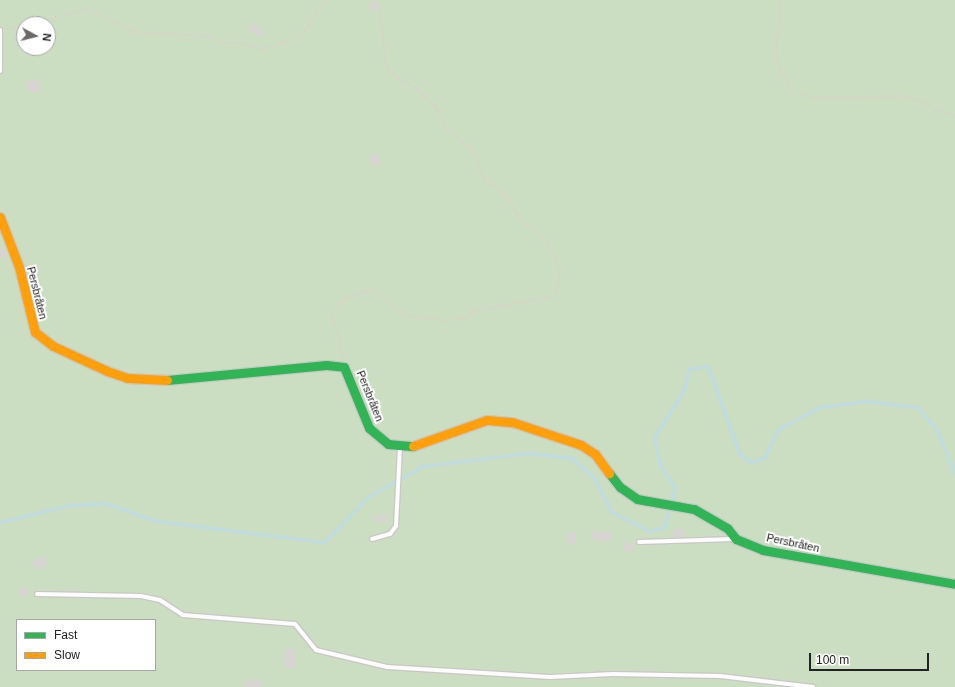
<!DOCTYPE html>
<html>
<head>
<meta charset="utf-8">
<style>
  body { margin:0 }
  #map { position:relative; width:955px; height:687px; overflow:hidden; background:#f0eeeb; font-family:Helvetica,sans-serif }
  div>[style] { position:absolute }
  .forest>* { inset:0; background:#cbdec1 }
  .stream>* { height:2.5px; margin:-1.25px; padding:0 1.25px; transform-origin:1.25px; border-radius:1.25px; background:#bfdbe3 }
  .building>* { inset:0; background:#d7d4d2 }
  .round { border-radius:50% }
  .path>* { height:1.5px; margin-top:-0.75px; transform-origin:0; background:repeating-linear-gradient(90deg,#dccecd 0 2px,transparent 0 4px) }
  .roads { filter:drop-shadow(1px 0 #c9c8c7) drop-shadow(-1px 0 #c9c8c7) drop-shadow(0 1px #c9c8c7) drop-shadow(0 -1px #c9c8c7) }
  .lane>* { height:4px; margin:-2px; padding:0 2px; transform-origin:2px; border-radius:2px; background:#fdfcfc }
  .fast>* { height:9px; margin:-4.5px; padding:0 4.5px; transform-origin:4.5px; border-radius:4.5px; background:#30b455 }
  .slow>* { height:9px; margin:-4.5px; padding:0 4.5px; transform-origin:4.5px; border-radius:4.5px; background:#ff9f0a }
  span { translate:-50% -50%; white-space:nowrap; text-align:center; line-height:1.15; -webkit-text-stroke:4px #fff; paint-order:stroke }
  .street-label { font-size:11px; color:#222 }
  .legend { position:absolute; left:16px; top:619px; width:140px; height:52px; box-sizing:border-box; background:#fff; border:1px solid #a7a7a7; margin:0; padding:5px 7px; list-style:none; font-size:12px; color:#222 }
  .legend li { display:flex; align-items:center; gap:8px; height:20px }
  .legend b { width:20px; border:1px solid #a7a7a7 }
  .north { position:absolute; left:16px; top:16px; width:40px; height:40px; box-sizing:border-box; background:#fff; border:1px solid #a7a7a7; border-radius:50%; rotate:97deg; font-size:11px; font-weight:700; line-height:16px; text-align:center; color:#222 }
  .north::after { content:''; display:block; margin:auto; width:14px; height:18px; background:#6a6968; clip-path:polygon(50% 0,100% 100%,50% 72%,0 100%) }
  .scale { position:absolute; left:809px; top:653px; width:120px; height:18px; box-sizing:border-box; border:2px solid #222; border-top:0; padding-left:5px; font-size:12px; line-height:14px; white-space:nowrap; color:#222; -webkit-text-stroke:3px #fff; paint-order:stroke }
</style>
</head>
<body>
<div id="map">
  <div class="forest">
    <i style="clip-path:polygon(evenodd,0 0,955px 0,955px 687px,0 687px,0 0,24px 24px,48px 24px,48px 48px,24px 48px,24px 24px,0 0,17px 620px,155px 620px,155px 670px,17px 670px,17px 620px)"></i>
  </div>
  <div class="stream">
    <i style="left:671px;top:501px;width:14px;rotate:-73deg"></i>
    <i style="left:675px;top:488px;width:27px;rotate:-124deg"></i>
    <i style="left:660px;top:466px;width:29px;rotate:-102deg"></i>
    <i style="left:654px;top:438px;width:57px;rotate:-58deg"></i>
    <i style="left:684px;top:390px;width:22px;rotate:-77deg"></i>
    <i style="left:689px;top:369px;width:19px;rotate:-9deg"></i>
    <i style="left:708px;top:366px;width:94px;rotate:70deg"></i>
    <i style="left:740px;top:454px;width:14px;rotate:36deg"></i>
    <i style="left:751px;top:462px;width:14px;rotate:-17deg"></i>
    <i style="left:764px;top:458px;width:33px;rotate:-63deg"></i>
    <i style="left:779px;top:429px;width:46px;rotate:-28.8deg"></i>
    <i style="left:819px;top:407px;width:48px;rotate:-7.1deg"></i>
    <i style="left:867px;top:401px;width:51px;rotate:6.7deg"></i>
    <i style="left:918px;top:407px;width:30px;rotate:50deg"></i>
    <i style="left:937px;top:430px;width:47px;rotate:67.3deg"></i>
    <i style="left:0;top:522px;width:72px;rotate:-13.7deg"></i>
    <i style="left:70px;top:505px;width:35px;rotate:-3deg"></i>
    <i style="left:105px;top:503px;width:55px;rotate:19.1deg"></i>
    <i style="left:157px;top:521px;width:168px;rotate:7.2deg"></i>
    <i style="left:324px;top:542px;width:64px;rotate:-45.6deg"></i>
    <i style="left:369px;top:496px;width:62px;rotate:-29.1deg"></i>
    <i style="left:423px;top:466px;width:106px;rotate:-7.1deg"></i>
    <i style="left:528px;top:453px;width:44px;rotate:6.5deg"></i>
    <i style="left:572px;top:458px;width:31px;rotate:42deg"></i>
    <i style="left:595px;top:479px;width:37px;rotate:63deg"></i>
    <i style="left:612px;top:512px;width:42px;rotate:27.2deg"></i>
    <i style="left:649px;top:531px;width:16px;rotate:-15deg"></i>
    <i style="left:664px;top:527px;width:20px;rotate:-75deg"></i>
  </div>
  <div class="building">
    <i style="clip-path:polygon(374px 2px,378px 7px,373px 11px,369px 6px)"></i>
    <i style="clip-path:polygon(253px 22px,264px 33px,260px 37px,248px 29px)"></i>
    <i class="round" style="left:26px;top:79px;width:14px;height:14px"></i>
    <i style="clip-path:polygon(375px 153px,381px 163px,374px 168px,369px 157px)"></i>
    <i style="clip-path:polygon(0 248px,4px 248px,7px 257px,0 258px)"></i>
    <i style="clip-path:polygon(389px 515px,389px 521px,373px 522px,373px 516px)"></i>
    <i style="clip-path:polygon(673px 529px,684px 529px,684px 537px,673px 537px)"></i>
    <i style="clip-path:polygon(592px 531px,611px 532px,610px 542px,591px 539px)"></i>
    <i style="clip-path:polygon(576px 532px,575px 545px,568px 544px,569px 531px)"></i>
    <i style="clip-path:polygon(623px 543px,633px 543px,633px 551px,623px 551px)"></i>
    <i style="clip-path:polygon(45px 557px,47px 566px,34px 568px,33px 560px)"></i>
    <i style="clip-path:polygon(20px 587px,29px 588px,28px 597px,19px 596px)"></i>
    <i style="clip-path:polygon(293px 647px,297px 667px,284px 668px,285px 648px)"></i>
    <i style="clip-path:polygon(260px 679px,261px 687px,245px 687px,244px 681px)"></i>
  </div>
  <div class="path">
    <i style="left:781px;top:0;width:57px;rotate:95deg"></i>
    <i style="left:776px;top:57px;width:38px;rotate:67deg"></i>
    <i style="left:791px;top:92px;width:25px;rotate:14deg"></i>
    <i style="left:815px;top:98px;width:91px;rotate:-1.3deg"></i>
    <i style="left:906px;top:96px;width:53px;rotate:23.2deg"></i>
    <i style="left:28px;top:24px;width:61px;rotate:-14.3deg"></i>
    <i style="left:87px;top:9px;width:54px;rotate:25.1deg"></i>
    <i style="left:136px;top:32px;width:73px;rotate:3.1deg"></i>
    <i style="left:209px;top:36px;width:17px;rotate:24deg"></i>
    <i style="left:225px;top:43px;width:17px"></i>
    <i style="left:242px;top:43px;width:22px;rotate:16deg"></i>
    <i style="left:263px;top:49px;width:21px;rotate:-17deg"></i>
    <i style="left:283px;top:43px;width:27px;rotate:-31deg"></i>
    <i style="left:306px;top:29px;width:35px;rotate:-57deg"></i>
    <i style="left:6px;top:29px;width:18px;rotate:-13deg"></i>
    <i style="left:343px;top:357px;width:45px;rotate:-104deg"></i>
    <i style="left:332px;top:313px;width:21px;rotate:-45deg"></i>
    <i style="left:347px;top:298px;width:25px;rotate:-18deg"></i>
    <i style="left:371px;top:290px;width:44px;rotate:35.8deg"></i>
    <i style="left:407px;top:316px;width:38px;rotate:7deg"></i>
    <i style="left:445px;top:321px;width:22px;rotate:-10deg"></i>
    <i style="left:467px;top:317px;width:13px;rotate:-32deg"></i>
    <i style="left:478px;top:310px;width:75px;rotate:-10deg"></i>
    <i style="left:552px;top:297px;width:6px;rotate:-39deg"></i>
    <i style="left:557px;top:293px;width:24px;rotate:-83deg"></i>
    <i style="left:560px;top:269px;width:31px;rotate:-117deg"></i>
    <i style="left:546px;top:241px;width:32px;rotate:-141deg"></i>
    <i style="left:521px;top:221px;width:26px;rotate:-119deg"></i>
    <i style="left:508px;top:198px;width:31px;rotate:-142deg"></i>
    <i style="left:484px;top:179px;width:34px;rotate:-114deg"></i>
    <i style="left:470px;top:148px;width:29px;rotate:-142deg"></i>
    <i style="left:447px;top:130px;width:25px;rotate:-117deg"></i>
    <i style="left:436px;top:108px;width:27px;rotate:-135deg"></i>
    <i style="left:417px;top:89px;width:29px;rotate:-151deg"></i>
    <i style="left:392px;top:75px;width:14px;rotate:-120deg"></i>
    <i style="left:385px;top:63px;width:54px;rotate:-95.3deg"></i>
    <i style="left:380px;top:9px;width:11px;rotate:-124deg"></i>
  </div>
  <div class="roads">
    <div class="lane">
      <i style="left:0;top:30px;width:41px;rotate:90deg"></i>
      <i style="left:372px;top:539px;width:19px;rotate:-16deg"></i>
      <i style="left:390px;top:534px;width:10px;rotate:-53deg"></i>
      <i style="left:396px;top:526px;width:79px;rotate:-87.1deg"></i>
      <i style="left:639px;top:542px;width:95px;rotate:-1.8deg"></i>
      <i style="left:37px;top:594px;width:104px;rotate:1.1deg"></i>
      <i style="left:141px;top:596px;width:19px;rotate:12deg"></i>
      <i style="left:160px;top:600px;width:27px;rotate:33deg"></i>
      <i style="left:183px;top:615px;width:112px;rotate:4.6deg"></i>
      <i style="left:295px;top:624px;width:33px;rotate:51deg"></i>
      <i style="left:316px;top:650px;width:73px;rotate:13.5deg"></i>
      <i style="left:387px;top:667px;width:163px;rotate:3.5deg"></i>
      <i style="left:550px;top:677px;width:63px;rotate:-2.7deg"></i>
      <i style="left:613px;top:674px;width:107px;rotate:1.1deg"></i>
      <i style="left:720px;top:676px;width:94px;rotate:6.7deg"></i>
    </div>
    <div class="fast">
      <i style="left:167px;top:380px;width:160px;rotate:-5.4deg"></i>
      <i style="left:326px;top:365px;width:18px;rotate:6deg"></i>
      <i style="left:344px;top:367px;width:66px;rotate:67.7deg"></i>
      <i style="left:369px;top:428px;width:25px;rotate:40deg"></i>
      <i style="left:388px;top:444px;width:25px;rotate:5deg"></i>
      <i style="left:609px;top:473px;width:18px;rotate:52deg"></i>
      <i style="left:620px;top:487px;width:21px;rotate:35deg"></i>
      <i style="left:637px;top:499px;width:58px;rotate:10deg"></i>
      <i style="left:694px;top:509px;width:39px;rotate:30deg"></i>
      <i style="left:728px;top:529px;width:13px;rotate:51deg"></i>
      <i style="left:736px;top:539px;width:29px;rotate:22deg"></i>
      <i style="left:763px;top:550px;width:195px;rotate:10deg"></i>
    </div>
    <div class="slow">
      <i style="left:0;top:217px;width:53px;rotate:69.2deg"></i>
      <i style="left:19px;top:267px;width:67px;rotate:76.2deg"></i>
      <i style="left:35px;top:332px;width:23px;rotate:38deg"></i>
      <i style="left:53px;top:346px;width:60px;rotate:24.8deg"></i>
      <i style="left:107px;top:371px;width:21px;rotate:19deg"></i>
      <i style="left:127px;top:378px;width:40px;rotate:2.9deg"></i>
      <i style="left:413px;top:446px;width:78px;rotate:-19.4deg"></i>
      <i style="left:487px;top:420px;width:25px;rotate:5deg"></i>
      <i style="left:512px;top:422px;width:73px;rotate:18.4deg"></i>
      <i style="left:581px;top:445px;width:17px;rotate:33deg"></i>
      <i style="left:595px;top:454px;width:24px;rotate:54deg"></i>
    </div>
  </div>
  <div class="street-label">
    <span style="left:37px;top:293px;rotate:76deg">Persbråten</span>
    <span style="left:370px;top:396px;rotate:68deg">Persbråten</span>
    <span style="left:793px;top:543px;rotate:12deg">Persbråten</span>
  </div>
  <ul class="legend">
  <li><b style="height:5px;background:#30b455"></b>Fast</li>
  <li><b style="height:5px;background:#ff9f0a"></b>Slow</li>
  </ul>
  <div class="north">N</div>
  <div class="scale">100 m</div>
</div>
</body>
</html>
